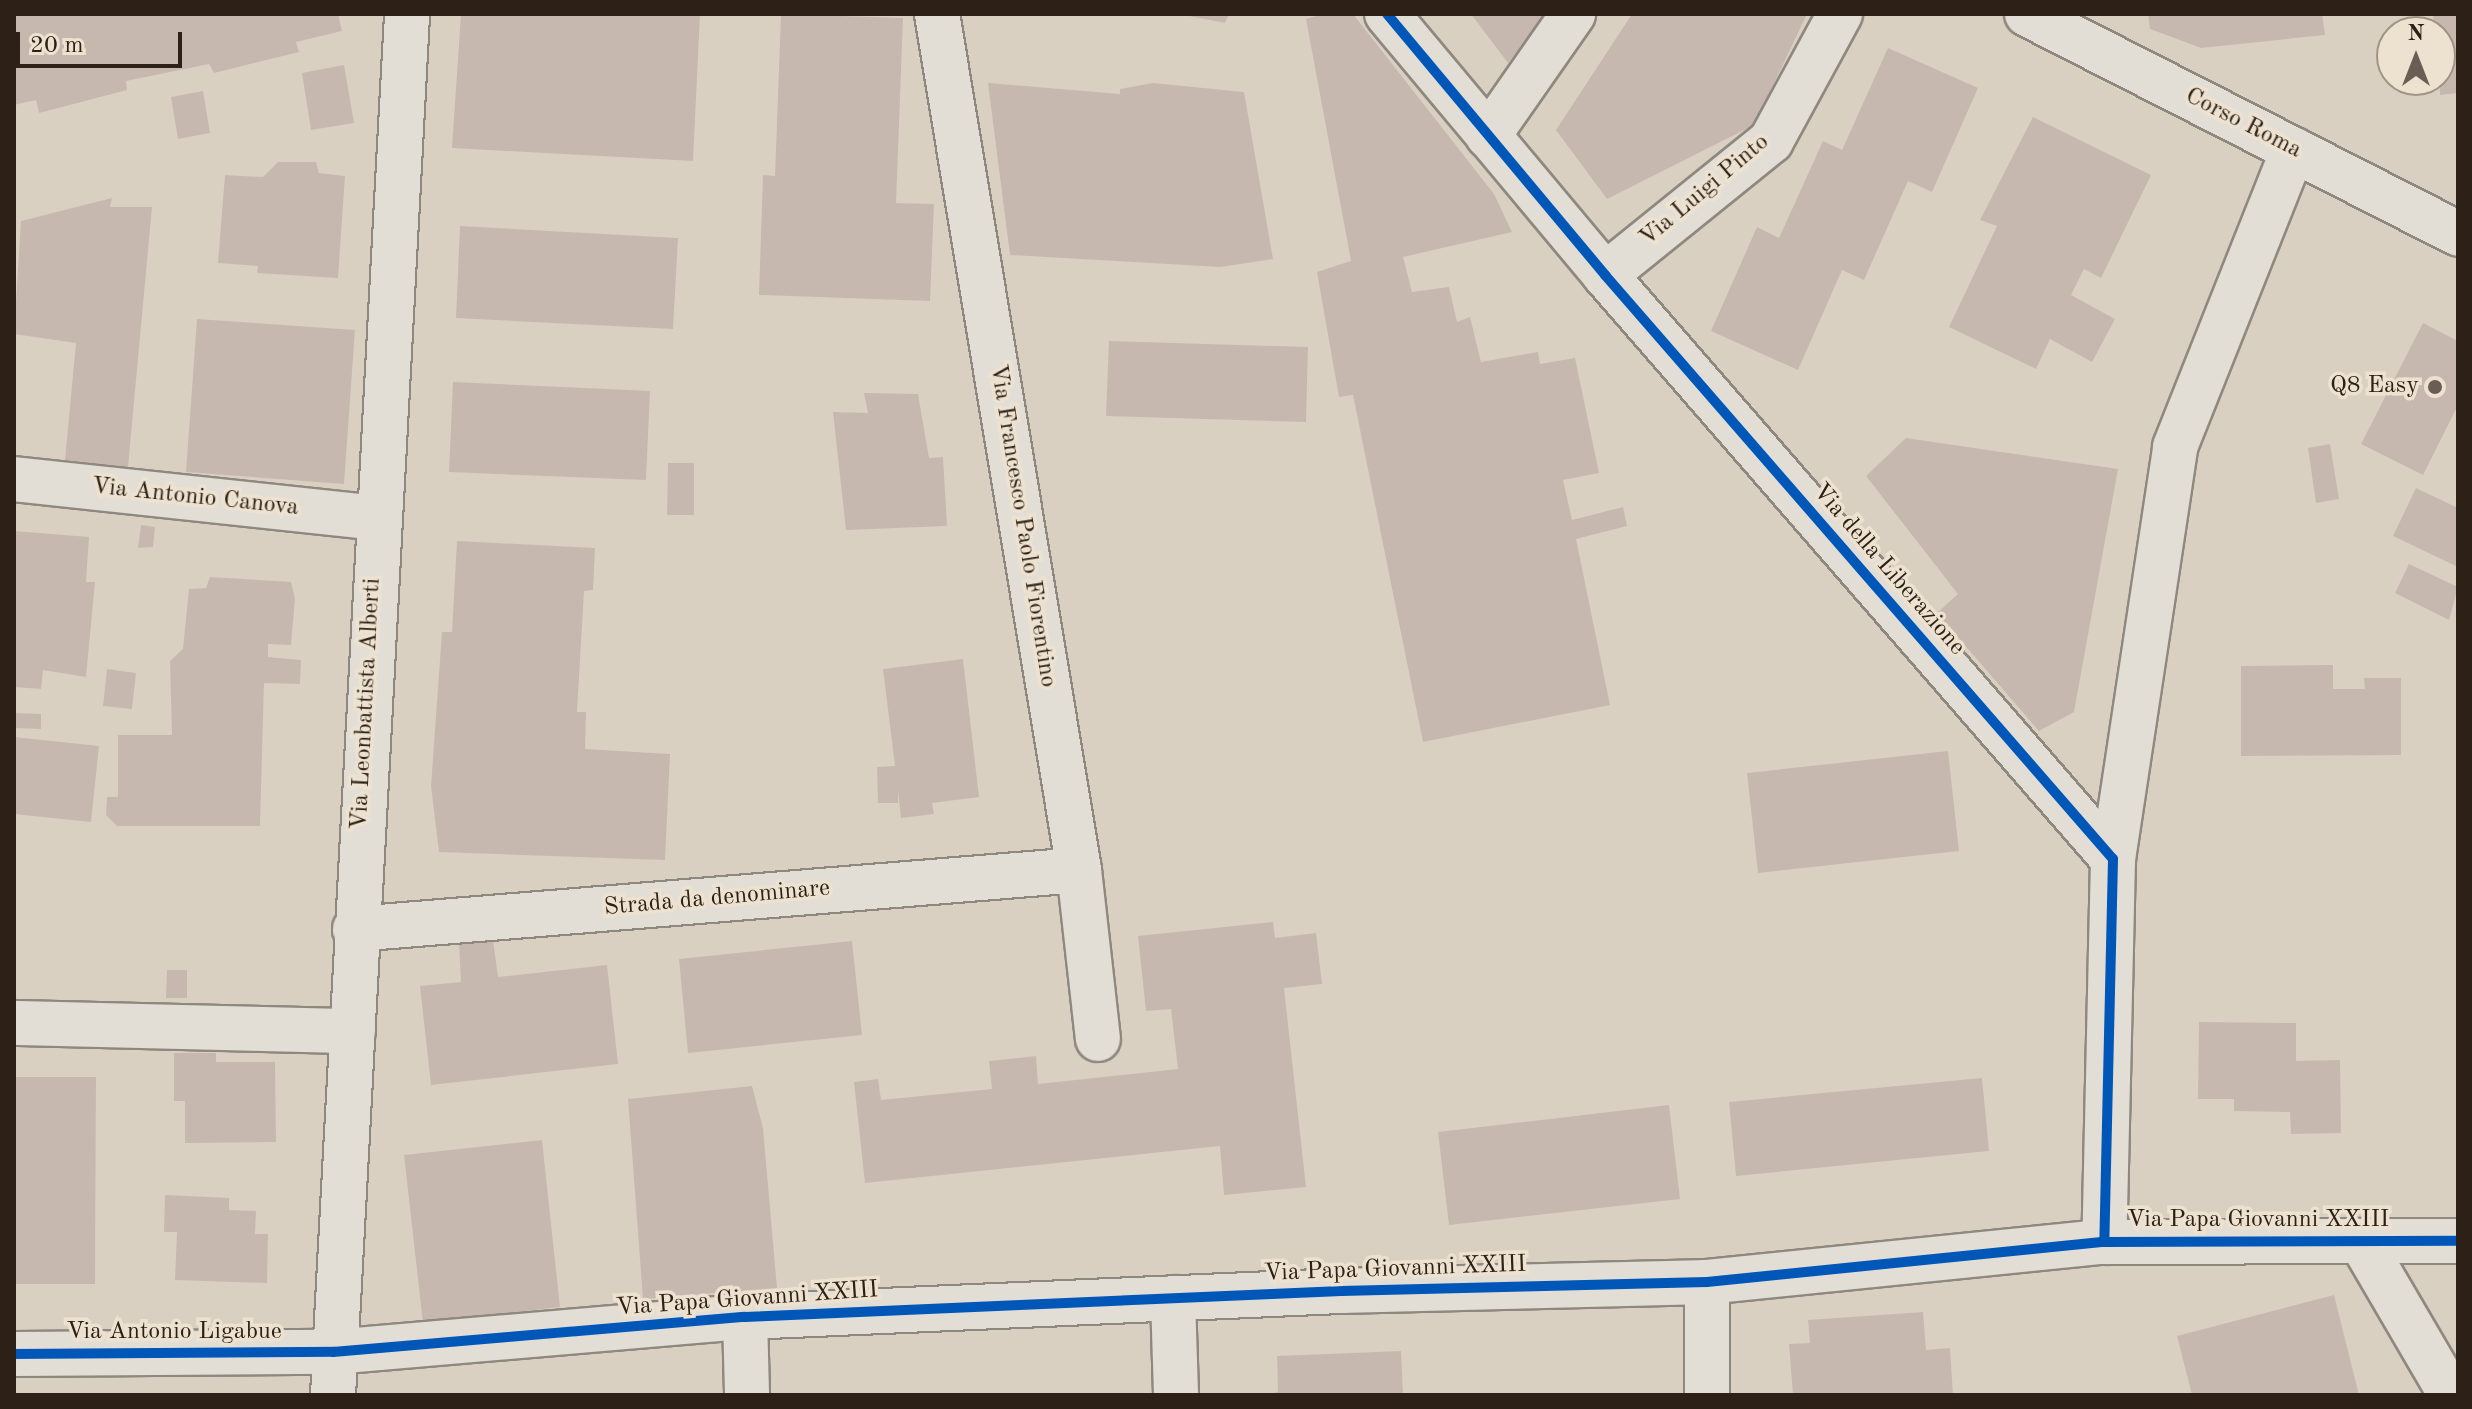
<!DOCTYPE html>
<html>
<head>
<meta charset="utf-8">
<style>
  body { margin:0 }
  #map { position:relative; width:2472px; height:1409px; overflow:hidden; background:#dad0c2; font-family:"Old Standard TT",serif }
  div>[style] { position:absolute }
  .building>* { inset:0; background:#c7b8af }
  .roads { filter:drop-shadow(2px 0 #8f887f) drop-shadow(-2px 0 #8f887f) drop-shadow(0 2px #8f887f) drop-shadow(0 -2px #8f887f) }
  .minor>* { height:44px; margin:-22px; padding:0 22px; transform-origin:22px; border-radius:22px; background:#e2ded6 }
  .secondary>* { height:44px; margin:-22px; padding:0 22px; transform-origin:22px; border-radius:22px; background:#e2ded6 }
  .cycleway>* { height:10px; margin:-5px; padding:0 5px; transform-origin:5px; border-radius:5px; background:#0057b8 }
  .dots>* { width:22px; height:22px; translate:-50% -50%; box-sizing:border-box; border:4px solid #ede2d0; border-radius:50% }
  span { translate:-50% -50%; white-space:nowrap; text-align:center; line-height:1.15; -webkit-text-stroke:7px #ede2d0; paint-order:stroke }
  .street-label { font-size:24px; color:#2c2017 }
  .poi-label { font-size:24px; color:#2c2017 }
  .right { translate:-100% -50%; text-align:right }
  .frame { position:absolute; inset:0; border:16px solid #2c2017; pointer-events:none }
  .north { position:absolute; left:2376px; top:16px; width:80px; height:80px; box-sizing:border-box; background:#ede2d0; border:2px solid #a09486; border-radius:50%; rotate:0deg; font-size:22px; font-weight:700; line-height:32px; text-align:center; color:#2c2017 }
  .north::after { content:''; display:block; margin:auto; width:28px; height:36px; background:#695e53; clip-path:polygon(50% 0,100% 100%,50% 72%,0 100%) }
  .scale { position:absolute; left:16px; top:32px; width:166px; height:36px; box-sizing:border-box; border:4px solid #2c2017; border-top:0; padding-left:10px; font-size:24px; line-height:28px; white-space:nowrap; color:#2c2017; -webkit-text-stroke:6px #ede2d0; paint-order:stroke }
</style>
</head>
<body>
<div id="map">
  <div class="building">
    <i style="clip-path:polygon(338px 14px,342px 31px,296px 42px,299px 52px,214px 73px,209px 64px,126px 81px,127px 90px,39px 113px,36px 100px,14px 105px,14px 15px)"></i>
    <i style="clip-path:polygon(461px 14px,700px 14px,693px 161px,452px 148px)"></i>
    <i style="clip-path:polygon(781px 14px,903px 18px,896px 203px,934px 204px,930px 301px,759px 295px,763px 175px,775px 176px)"></i>
    <i style="clip-path:polygon(1179px 14px,1229px 14px,1225px 23px)"></i>
    <i style="clip-path:polygon(1324px 14px,1353px 14px,1494px 194px,1512px 232px,1403px 257px,1412px 292px,1449px 287px,1457px 322px,1470px 317px,1481px 362px,1538px 352px,1540px 364px,1575px 358px,1599px 473px,1563px 480px,1572px 520px,1623px 507px,1627px 526px,1576px 539px,1610px 705px,1423px 742px,1353px 395px,1339px 397px,1317px 272px,1351px 261px,1306px 19px)"></i>
    <i style="clip-path:polygon(1471px 14px,1545px 14px,1508px 63px)"></i>
    <i style="clip-path:polygon(1632px 14px,1807px 14px,1754px 125px,1607px 199px,1556px 130px)"></i>
    <i style="clip-path:polygon(2148px 14px,2322px 14px,2325px 35px,2201px 48px,2150px 29px)"></i>
    <i style="clip-path:polygon(2433px 14px,2458px 14px,2458px 93px,2440px 95px,2440px 32px,2435px 32px)"></i>
    <i style="clip-path:polygon(1888px 48px,1978px 88px,1932px 192px,1908px 181px,1864px 280px,1842px 270px,1798px 370px,1711px 331px,1757px 227px,1779px 238px,1823px 141px,1842px 150px)"></i>
    <i style="clip-path:polygon(344px 65px,354px 123px,311px 130px,302px 73px)"></i>
    <i style="clip-path:polygon(988px 83px,1120px 94px,1120px 89px,1153px 83px,1244px 92px,1273px 259px,1220px 267px,1010px 255px)"></i>
    <i style="clip-path:polygon(203px 91px,210px 133px,178px 139px,171px 97px)"></i>
    <i style="clip-path:polygon(2033px 117px,2151px 175px,2101px 278px,2084px 269px,2071px 295px,2115px 319px,2092px 362px,2050px 339px,2036px 369px,1949px 327px,1997px 226px,1980px 220px)"></i>
    <i style="clip-path:polygon(278px 162px,316px 162px,319px 173px,345px 176px,338px 278px,257px 273px,258px 266px,218px 263px,225px 175px,263px 177px)"></i>
    <i style="clip-path:polygon(112px 198px,110px 207px,152px 207px,128px 467px,65px 460px,76px 343px,14px 334px,21px 221px)"></i>
    <i style="clip-path:polygon(460px 226px,678px 238px,673px 329px,456px 318px)"></i>
    <i style="clip-path:polygon(197px 319px,355px 330px,344px 484px,186px 472px)"></i>
    <i style="clip-path:polygon(2423px 323px,2458px 341px,2458px 405px,2423px 475px,2361px 444px)"></i>
    <i style="clip-path:polygon(1109px 341px,1308px 347px,1306px 422px,1106px 416px)"></i>
    <i style="clip-path:polygon(453px 382px,650px 391px,646px 480px,449px 472px)"></i>
    <i style="clip-path:polygon(864px 393px,918px 394px,929px 458px,943px 457px,947px 526px,846px 530px,833px 412px,868px 413px)"></i>
    <i style="clip-path:polygon(1906px 438px,2118px 469px,2074px 712px,2039px 731px,1937px 613px,1958px 594px,1866px 476px)"></i>
    <i style="clip-path:polygon(2330px 444px,2339px 499px,2316px 503px,2308px 448px)"></i>
    <i style="clip-path:polygon(668px 463px,694px 463px,694px 515px,667px 515px)"></i>
    <i style="clip-path:polygon(2416px 488px,2458px 508px,2458px 567px,2393px 536px)"></i>
    <i style="clip-path:polygon(141px 525px,155px 527px,153px 547px,138px 548px)"></i>
    <i style="clip-path:polygon(14px 531px,89px 537px,86px 582px,95px 582px,86px 677px,43px 670px,41px 689px,14px 687px)"></i>
    <i style="clip-path:polygon(457px 541px,595px 548px,593px 590px,584px 591px,577px 712px,586px 712px,585px 749px,670px 754px,665px 860px,439px 852px,431px 786px,442px 632px,452px 632px)"></i>
    <i style="clip-path:polygon(2409px 564px,2458px 587px,2449px 620px,2395px 593px)"></i>
    <i style="clip-path:polygon(210px 577px,291px 582px,295px 599px,291px 645px,268px 644px,268px 657px,301px 660px,300px 684px,264px 683px,260px 826px,117px 826px,106px 815px,107px 797px,118px 797px,118px 735px,172px 735px,170px 661px,183px 649px,189px 589px,206px 588px)"></i>
    <i style="clip-path:polygon(963px 659px,979px 797px,932px 803px,934px 814px,901px 818px,898px 790px,898px 803px,878px 803px,877px 767px,895px 766px,883px 669px)"></i>
    <i style="clip-path:polygon(2333px 665px,2333px 689px,2365px 689px,2364px 678px,2401px 678px,2401px 755px,2241px 756px,2241px 666px)"></i>
    <i style="clip-path:polygon(107px 669px,136px 673px,132px 709px,103px 706px)"></i>
    <i style="clip-path:polygon(14px 713px,41px 714px,41px 729px,14px 728px)"></i>
    <i style="clip-path:polygon(14px 737px,99px 746px,91px 822px,14px 814px)"></i>
    <i style="clip-path:polygon(1948px 751px,1959px 851px,1758px 873px,1747px 773px)"></i>
    <i style="clip-path:polygon(1273px 922px,1275px 938px,1316px 933px,1322px 984px,1284px 988px,1306px 1187px,1224px 1195px,1220px 1146px,865px 1183px,854px 1082px,878px 1079px,881px 1100px,992px 1089px,989px 1061px,1036px 1056px,1038px 1084px,1178px 1069px,1171px 1009px,1146px 1011px,1138px 936px)"></i>
    <i style="clip-path:polygon(493px 940px,498px 977px,607px 965px,618px 1064px,431px 1085px,420px 986px,461px 982px,459px 942px)"></i>
    <i style="clip-path:polygon(852px 941px,862px 1035px,688px 1053px,679px 959px)"></i>
    <i style="clip-path:polygon(167px 970px,187px 970px,187px 998px,166px 998px)"></i>
    <i style="clip-path:polygon(2199px 1022px,2296px 1023px,2296px 1061px,2340px 1060px,2341px 1133px,2291px 1134px,2290px 1112px,2234px 1111px,2234px 1099px,2198px 1099px)"></i>
    <i style="clip-path:polygon(174px 1053px,216px 1053px,216px 1062px,275px 1062px,276px 1142px,185px 1143px,185px 1101px,174px 1101px)"></i>
    <i style="clip-path:polygon(14px 1077px,96px 1077px,95px 1284px,14px 1284px)"></i>
    <i style="clip-path:polygon(1982px 1078px,1989px 1151px,1736px 1176px,1729px 1102px)"></i>
    <i style="clip-path:polygon(752px 1086px,763px 1128px,777px 1288px,643px 1299px,628px 1099px)"></i>
    <i style="clip-path:polygon(1669px 1105px,1680px 1199px,1449px 1225px,1438px 1132px)"></i>
    <i style="clip-path:polygon(542px 1140px,560px 1307px,423px 1323px,404px 1155px)"></i>
    <i style="clip-path:polygon(165px 1195px,229px 1198px,229px 1210px,256px 1211px,255px 1234px,268px 1234px,267px 1283px,175px 1280px,177px 1232px,164px 1232px)"></i>
    <i style="clip-path:polygon(2334px 1295px,2359px 1395px,2192px 1395px,2177px 1336px)"></i>
    <i style="clip-path:polygon(1923px 1312px,1926px 1350px,1950px 1348px,1953px 1395px,1793px 1395px,1789px 1344px,1810px 1343px,1808px 1320px)"></i>
    <i style="clip-path:polygon(1401px 1351px,1403px 1395px,1262px 1395px,1278px 1392px,1277px 1356px)"></i>
  </div>
  <div class="roads">
    <div class="minor">
      <i style="left:937px;top:14px;width:868px;rotate:80.58deg"></i>
      <i style="left:1079px;top:870px;width:170px;rotate:83.6deg"></i>
      <i style="left:1387px;top:14px;width:340px;rotate:50.1deg"></i>
      <i style="left:1605px;top:275px;width:774px;rotate:48.98deg"></i>
      <i style="left:2113px;top:859px;width:383px;rotate:91.3deg"></i>
      <i style="left:1488px;top:136px;width:149px;rotate:-55.1deg"></i>
      <i style="left:1605px;top:275px;width:213px;rotate:-38.9deg"></i>
      <i style="left:1771px;top:141px;width:145px;rotate:-61.5deg"></i>
      <i style="left:14px;top:479px;width:364px;rotate:6.1deg"></i>
      <i style="left:2113px;top:859px;width:417px;rotate:-81.4deg"></i>
      <i style="left:2175px;top:447px;width:320px;rotate:-68.3deg"></i>
      <i style="left:355px;top:929px;width:726px;rotate:-4.66deg"></i>
      <i style="left:14px;top:1023px;width:339px;rotate:1.4deg"></i>
      <i style="left:2361px;top:1241px;width:178px;rotate:59.7deg"></i>
      <i style="left:1707px;top:1282px;width:113px;rotate:90deg"></i>
      <i style="left:1173px;top:1298px;width:97px;rotate:88.2deg"></i>
      <i style="left:745px;top:1317px;width:78px;rotate:88.5deg"></i>
      <i style="left:14px;top:1354px;width:319px;rotate:-0.4deg"></i>
      <i style="left:333px;top:1352px;width:413px;rotate:-4.9deg"></i>
      <i style="left:745px;top:1317px;width:597px;rotate:-2.5deg"></i>
      <i style="left:1341px;top:1291px;width:366px;rotate:-1.4deg"></i>
      <i style="left:1707px;top:1282px;width:399px;rotate:-5.8deg"></i>
      <i style="left:2104px;top:1242px;width:354px;rotate:-0.2deg"></i>
      <i style="left:333px;top:1395px;width:1383px;rotate:-86.93deg"></i>
    </div>
    <div class="secondary">
      <i style="left:2027px;top:14px;width:484px;rotate:27deg"></i>
    </div>
  </div>
  <div class="cycleway">
    <i style="left:1387px;top:14px;width:340px;rotate:50.1deg"></i>
    <i style="left:1605px;top:275px;width:774px;rotate:48.98deg"></i>
    <i style="left:2113px;top:859px;width:383px;rotate:91.3deg"></i>
    <i style="left:14px;top:1354px;width:319px;rotate:-0.4deg"></i>
    <i style="left:333px;top:1352px;width:413px;rotate:-4.9deg"></i>
    <i style="left:745px;top:1317px;width:597px;rotate:-2.5deg"></i>
    <i style="left:1341px;top:1291px;width:366px;rotate:-1.4deg"></i>
    <i style="left:1707px;top:1282px;width:399px;rotate:-5.8deg"></i>
    <i style="left:2104px;top:1242px;width:354px;rotate:-0.2deg"></i>
  </div>
  <div class="dots">
    <i style="left:2435px;top:387px;background:#695e53"></i>
  </div>
  <div class="street-label">
    <span style="left:2243px;top:124px;rotate:27deg">Corso Roma</span>
    <span style="left:1705px;top:191px;rotate:-40deg">Via Luigi Pinto</span>
    <span style="left:195px;top:498px;rotate:6deg">Via Antonio Canova</span>
    <span style="left:1022px;top:526px;rotate:81deg">Via Francesco Paolo Fiorentino</span>
    <span style="left:1888px;top:570px;rotate:49deg">Via della Liberazione</span>
    <span style="left:367px;top:704px;rotate:-87deg">Via Leonbattista Alberti</span>
    <span style="left:717px;top:899px;rotate:-5deg">Strada da denominare</span>
    <span style="left:2258px;top:1221px">Via Papa Giovanni XXIII</span>
    <span style="left:1395px;top:1270px;rotate:-2deg">Via Papa Giovanni XXIII</span>
    <span style="left:747px;top:1300px;rotate:-4deg">Via Papa Giovanni XXIII</span>
    <span style="left:174px;top:1333px">Via Antonio Ligabue</span>
  </div>
  <div class="poi-label">
    <span class="right" style="left:2419px;top:387px">Q8 Easy</span>
  </div>
  <div class="frame"></div>
  <div class="north">N</div>
  <div class="scale">20 m</div>
</div>
</body>
</html>
